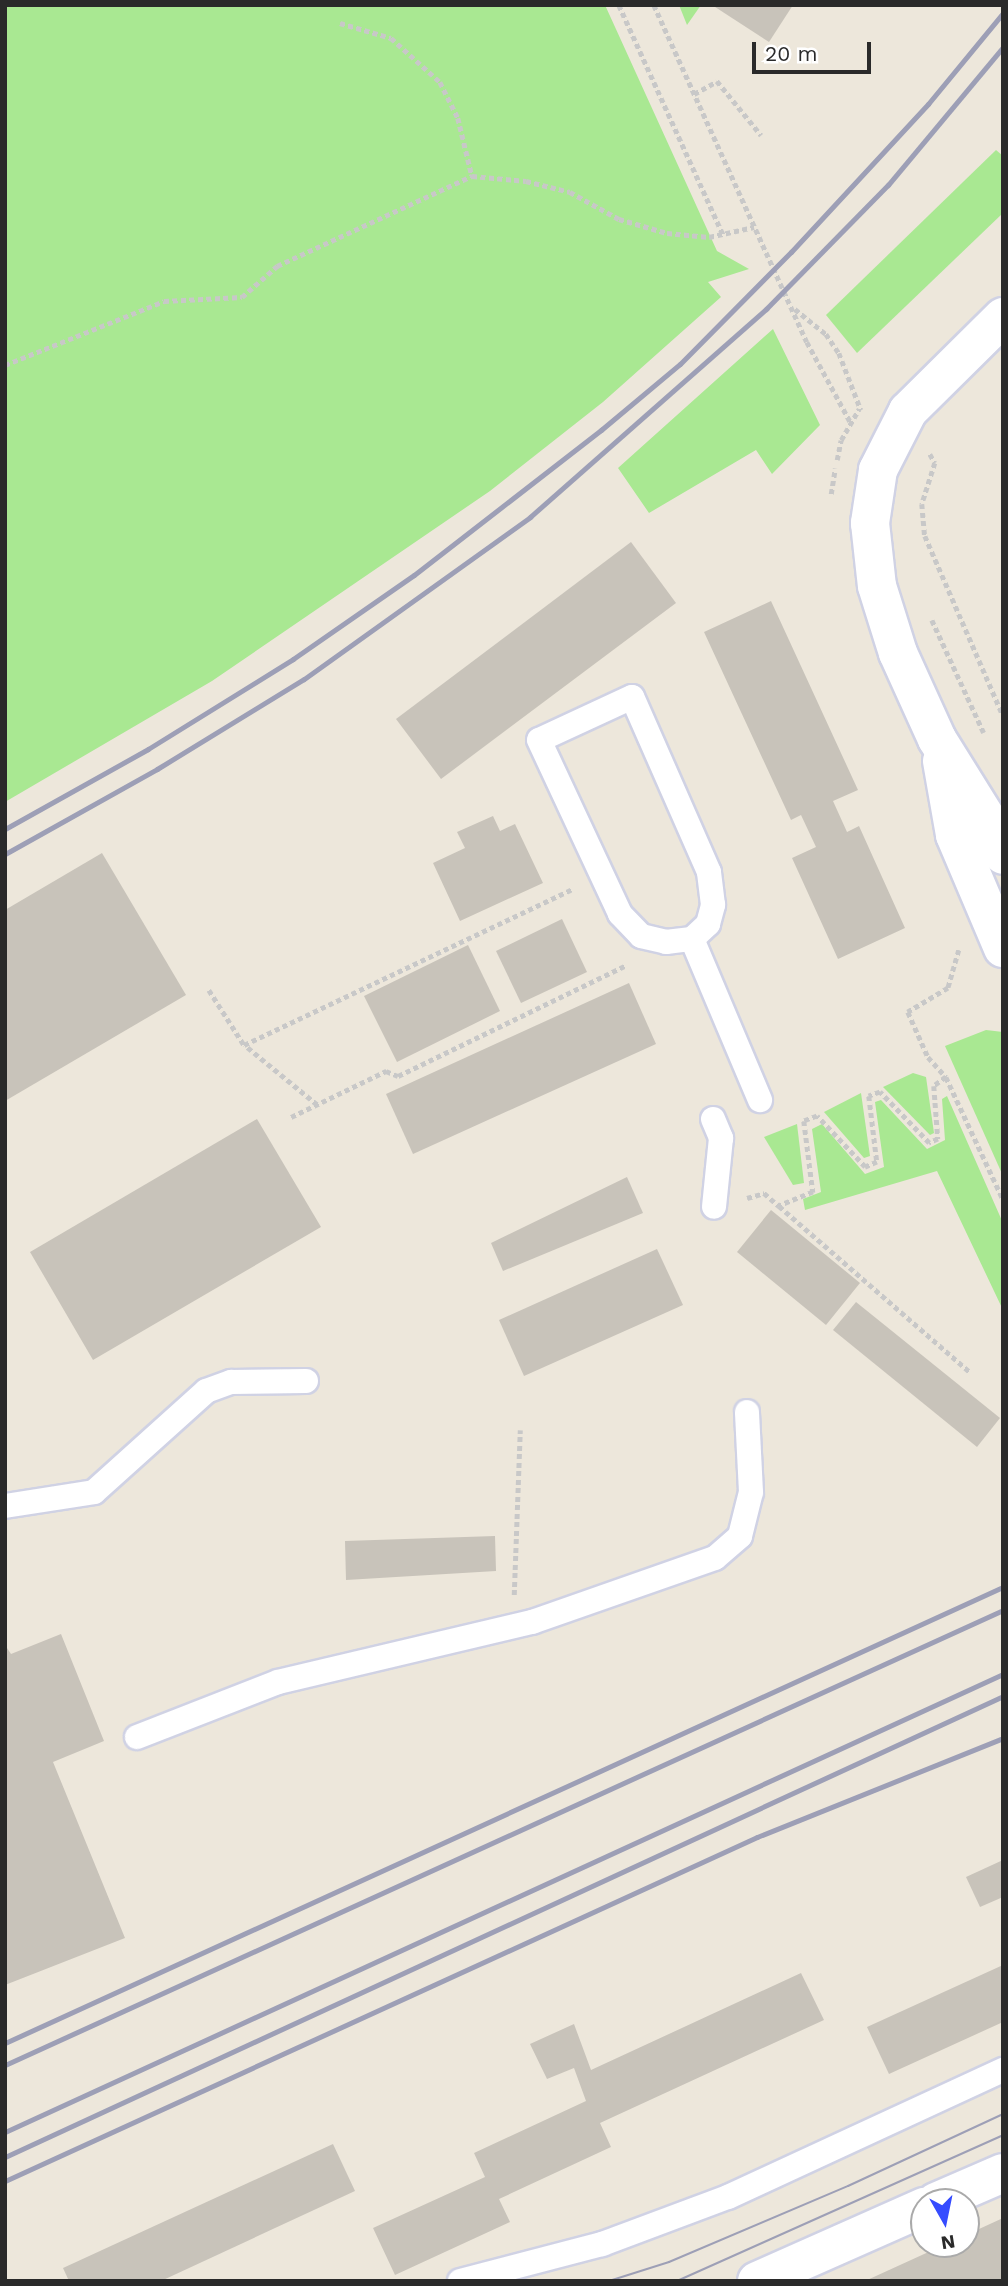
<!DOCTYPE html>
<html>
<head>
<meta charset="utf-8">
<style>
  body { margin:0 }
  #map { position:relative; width:1008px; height:2286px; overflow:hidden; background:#ede7db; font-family:"Work Sans",sans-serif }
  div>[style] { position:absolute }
  .green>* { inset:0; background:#a9e892 }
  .building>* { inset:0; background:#c8c3ba }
  .path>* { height:4.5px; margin-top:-2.25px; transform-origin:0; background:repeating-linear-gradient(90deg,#c8c8c8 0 5px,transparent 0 8.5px) }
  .roads { filter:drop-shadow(2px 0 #d0d2e4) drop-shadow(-2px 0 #d0d2e4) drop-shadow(0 2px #d0d2e4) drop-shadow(0 -2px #d0d2e4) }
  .service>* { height:24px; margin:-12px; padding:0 12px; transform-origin:12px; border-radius:12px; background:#fff }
  .minor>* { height:38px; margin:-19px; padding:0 19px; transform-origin:19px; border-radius:19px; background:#fff }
  .tertiary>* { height:38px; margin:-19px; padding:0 19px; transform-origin:19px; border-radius:19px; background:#fff }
  .tram>* { height:2px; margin:-1px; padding:0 1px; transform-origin:1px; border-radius:1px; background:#9d9fb6 }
  .rail>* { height:5px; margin:-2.5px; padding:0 2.5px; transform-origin:2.5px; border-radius:2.5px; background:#9d9fb6 }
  span { translate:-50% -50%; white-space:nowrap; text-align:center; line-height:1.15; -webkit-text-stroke:5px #fff; paint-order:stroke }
  .frame { position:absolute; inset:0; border:7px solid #2a2a2a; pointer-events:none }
  .north { position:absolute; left:910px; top:2188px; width:70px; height:70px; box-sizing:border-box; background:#fff; border:2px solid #aaa; border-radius:50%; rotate:171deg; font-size:19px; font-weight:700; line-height:28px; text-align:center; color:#2a2a2a }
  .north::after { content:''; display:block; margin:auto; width:24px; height:32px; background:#364cff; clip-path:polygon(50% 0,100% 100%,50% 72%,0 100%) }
  .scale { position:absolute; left:752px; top:42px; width:119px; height:32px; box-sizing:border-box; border:4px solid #2a2a2a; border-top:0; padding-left:9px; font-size:21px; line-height:24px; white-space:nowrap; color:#2a2a2a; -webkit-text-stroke:5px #fff; paint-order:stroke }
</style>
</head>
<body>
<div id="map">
  <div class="green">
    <i style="clip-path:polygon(5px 5px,605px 5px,717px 251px,749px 269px,708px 282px,721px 297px,603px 402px,490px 491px,212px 681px,5px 802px)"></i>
    <i style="clip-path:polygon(679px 5px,701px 5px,687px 25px)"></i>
    <i style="clip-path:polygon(996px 150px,1003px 156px,1003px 213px,857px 353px,826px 315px)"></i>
    <i style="clip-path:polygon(773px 329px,820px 425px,772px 474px,756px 450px,649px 513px,618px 468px)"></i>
    <i style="clip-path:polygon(986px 1030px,1003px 1032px,1003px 1176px,945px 1046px)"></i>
    <i style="clip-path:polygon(913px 1073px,926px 1077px,934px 1133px,930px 1135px,883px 1087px)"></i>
    <i style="clip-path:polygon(861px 1093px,870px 1156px,864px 1158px,824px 1112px)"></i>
    <i style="clip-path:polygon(947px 1096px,1003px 1223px,1003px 1310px,937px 1171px,805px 1210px,803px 1199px,821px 1192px,812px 1129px,822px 1124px,865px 1174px,884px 1167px,875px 1102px,881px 1100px,927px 1149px,945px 1140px,942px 1099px)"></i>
    <i style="clip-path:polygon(797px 1124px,804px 1183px,793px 1185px,764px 1137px)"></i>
  </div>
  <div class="building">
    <i style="clip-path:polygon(712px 5px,793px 5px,769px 42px)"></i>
    <i style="clip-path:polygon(631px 542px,676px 603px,441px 779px,396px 719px)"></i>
    <i style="clip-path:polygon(771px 601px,858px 790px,833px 801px,847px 832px,859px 826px,905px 928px,838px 959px,792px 858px,816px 847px,801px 815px,791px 820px,704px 632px)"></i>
    <i style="clip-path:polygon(493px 816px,500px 831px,515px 824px,543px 883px,460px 921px,433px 863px,465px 848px,457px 832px)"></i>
    <i style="clip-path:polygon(102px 853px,186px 995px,5px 1101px,5px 910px)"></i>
    <i style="clip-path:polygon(562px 919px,587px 972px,521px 1003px,496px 951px)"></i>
    <i style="clip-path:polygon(468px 945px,500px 1011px,397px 1062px,364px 996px)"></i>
    <i style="clip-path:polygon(629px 983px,656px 1044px,413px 1154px,386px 1094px)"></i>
    <i style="clip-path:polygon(257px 1119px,321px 1227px,93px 1360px,30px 1252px)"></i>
    <i style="clip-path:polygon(627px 1177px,643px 1213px,503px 1271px,491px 1243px)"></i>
    <i style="clip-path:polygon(771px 1210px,860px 1283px,826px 1325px,737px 1252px)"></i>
    <i style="clip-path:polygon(657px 1249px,683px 1305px,524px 1376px,499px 1320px)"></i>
    <i style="clip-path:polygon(856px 1302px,1000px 1418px,977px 1447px,833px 1330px)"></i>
    <i style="clip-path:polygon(495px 1536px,496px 1571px,346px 1580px,345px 1541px)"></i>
    <i style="clip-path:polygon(61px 1634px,104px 1741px,53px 1762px,125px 1938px,5px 1985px,5px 1645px,11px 1654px)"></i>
    <i style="clip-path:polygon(1003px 1860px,1003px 1897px,980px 1907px,966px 1877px)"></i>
    <i style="clip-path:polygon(1003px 1965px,1003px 2022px,889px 2074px,867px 2027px)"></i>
    <i style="clip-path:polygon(801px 1973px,824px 2020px,600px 2123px,611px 2147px,499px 2199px,510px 2222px,395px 2275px,373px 2228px,485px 2177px,474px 2153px,586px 2101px,574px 2068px,547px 2079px,530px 2044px,574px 2024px,591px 2070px)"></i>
    <i style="clip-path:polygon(333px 2144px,355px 2191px,161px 2281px,69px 2281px,63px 2268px)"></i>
    <i style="clip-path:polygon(1003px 2218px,1003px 2281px,865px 2281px,946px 2244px,966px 2244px,966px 2235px)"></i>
  </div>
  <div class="path">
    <i style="left:619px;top:5px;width:252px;rotate:65.6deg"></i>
    <i style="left:654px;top:5px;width:370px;rotate:65.6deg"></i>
    <i style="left:807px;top:342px;width:94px;rotate:61.5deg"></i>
    <i style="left:340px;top:23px;width:53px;rotate:16.4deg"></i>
    <i style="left:391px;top:38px;width:66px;rotate:41.9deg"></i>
    <i style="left:440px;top:82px;width:40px;rotate:63.4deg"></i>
    <i style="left:458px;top:118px;width:60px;rotate:76.4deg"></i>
    <i style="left:694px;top:94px;width:26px;rotate:-29deg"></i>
    <i style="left:717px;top:81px;width:70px;rotate:50.8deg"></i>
    <i style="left:795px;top:309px;width:40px;rotate:39deg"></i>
    <i style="left:826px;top:334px;width:23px;rotate:56deg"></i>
    <i style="left:839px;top:353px;width:61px;rotate:68.9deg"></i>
    <i style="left:5px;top:365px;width:171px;rotate:-21.9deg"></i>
    <i style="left:164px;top:301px;width:78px;rotate:-2.9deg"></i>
    <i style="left:242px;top:297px;width:47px;rotate:-41.5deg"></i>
    <i style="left:277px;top:266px;width:215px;rotate:-24.8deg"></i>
    <i style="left:472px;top:176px;width:54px;rotate:5.3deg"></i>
    <i style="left:526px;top:181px;width:45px;rotate:14deg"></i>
    <i style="left:570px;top:192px;width:56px;rotate:28.9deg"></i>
    <i style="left:619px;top:219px;width:50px;rotate:16.3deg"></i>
    <i style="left:667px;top:233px;width:42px;rotate:5.4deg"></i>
    <i style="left:709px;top:237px;width:46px;rotate:-12.5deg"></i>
    <i style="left:930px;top:454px;width:10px;rotate:61deg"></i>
    <i style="left:935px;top:463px;width:43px;rotate:107.6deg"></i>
    <i style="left:922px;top:504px;width:32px;rotate:85deg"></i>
    <i style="left:925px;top:536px;width:195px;rotate:66.5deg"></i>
    <i style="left:837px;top:460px;width:20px;rotate:-79deg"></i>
    <i style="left:841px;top:440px;width:36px;rotate:-60deg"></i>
    <i style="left:831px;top:494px;width:26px;rotate:-81deg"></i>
    <i style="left:932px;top:620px;width:124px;rotate:65.3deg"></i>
    <i style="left:959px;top:950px;width:40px;rotate:106deg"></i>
    <i style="left:948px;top:988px;width:47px;rotate:149deg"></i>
    <i style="left:908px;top:1012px;width:49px;rotate:66deg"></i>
    <i style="left:928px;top:1057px;width:27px;rotate:48deg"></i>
    <i style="left:946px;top:1077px;width:135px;rotate:65deg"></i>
    <i style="left:209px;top:990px;width:65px;rotate:57.5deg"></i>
    <i style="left:946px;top:1077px;width:15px;rotate:143deg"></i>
    <i style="left:934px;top:1086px;width:53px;rotate:85.7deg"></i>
    <i style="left:938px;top:1139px;width:10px;rotate:156deg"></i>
    <i style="left:929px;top:1143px;width:71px;rotate:-133.9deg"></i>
    <i style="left:880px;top:1092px;width:12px;rotate:160deg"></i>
    <i style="left:869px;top:1096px;width:66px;rotate:83.1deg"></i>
    <i style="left:877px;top:1162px;width:13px;rotate:157deg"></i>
    <i style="left:865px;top:1167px;width:70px;rotate:-133.3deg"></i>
    <i style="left:817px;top:1116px;width:14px;rotate:159deg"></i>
    <i style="left:804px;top:1121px;width:72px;rotate:82.8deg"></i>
    <i style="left:813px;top:1192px;width:37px;rotate:158deg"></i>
    <i style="left:779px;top:1206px;width:254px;rotate:41deg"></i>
    <i style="left:317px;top:1105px;width:94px;rotate:-140.6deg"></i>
    <i style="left:244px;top:1045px;width:363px;rotate:-25.4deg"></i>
    <i style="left:291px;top:1117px;width:106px;rotate:-25.8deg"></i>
    <i style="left:386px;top:1071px;width:13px;rotate:23deg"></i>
    <i style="left:398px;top:1076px;width:254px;rotate:-25.9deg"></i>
    <i style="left:747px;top:1198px;width:18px;rotate:-16deg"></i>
    <i style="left:764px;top:1193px;width:20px;rotate:41deg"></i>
    <i style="left:514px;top:1595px;width:165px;rotate:-87.9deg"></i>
  </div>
  <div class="roads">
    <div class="service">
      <i style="left:692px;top:939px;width:22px;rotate:-43deg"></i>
      <i style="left:708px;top:924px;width:20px;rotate:-75deg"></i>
      <i style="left:713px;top:905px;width:33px;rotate:-97deg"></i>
      <i style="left:709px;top:872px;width:191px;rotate:-113.7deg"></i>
      <i style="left:632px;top:697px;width:102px;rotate:155.2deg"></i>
      <i style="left:539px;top:740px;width:192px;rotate:65deg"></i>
      <i style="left:620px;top:914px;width:30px;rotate:46deg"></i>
      <i style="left:641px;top:936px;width:26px;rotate:13deg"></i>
      <i style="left:666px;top:942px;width:26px;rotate:-7deg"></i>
      <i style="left:692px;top:939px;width:175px;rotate:67.1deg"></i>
      <i style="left:713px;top:1119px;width:21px;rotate:67deg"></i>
      <i style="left:721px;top:1138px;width:69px;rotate:95.8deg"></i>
      <i style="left:5px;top:1506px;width:90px;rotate:-8.9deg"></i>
      <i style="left:94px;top:1492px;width:151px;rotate:-42deg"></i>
      <i style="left:206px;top:1391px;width:27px;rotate:-20deg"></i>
      <i style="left:231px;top:1382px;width:75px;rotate:-0.8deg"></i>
      <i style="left:137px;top:1737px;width:151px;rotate:-21.3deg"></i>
      <i style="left:278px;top:1682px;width:261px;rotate:-13.3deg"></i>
      <i style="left:532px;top:1622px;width:194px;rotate:-19.3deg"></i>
      <i style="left:715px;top:1558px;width:33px;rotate:-41deg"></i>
      <i style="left:740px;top:1536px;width:45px;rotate:-76deg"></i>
      <i style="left:751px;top:1492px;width:80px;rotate:-92.9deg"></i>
      <i style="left:460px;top:2281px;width:147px;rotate:-14.6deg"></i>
      <i style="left:602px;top:2244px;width:134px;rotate:-20.5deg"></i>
      <i style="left:728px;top:2197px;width:303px;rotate:-24.8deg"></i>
    </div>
    <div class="minor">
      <i style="left:936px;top:2202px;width:73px;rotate:-23.4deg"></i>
      <i style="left:757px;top:2281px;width:183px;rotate:-23.9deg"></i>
    </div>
    <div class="tertiary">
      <i style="left:1003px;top:317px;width:134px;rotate:135.3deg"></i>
      <i style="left:908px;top:411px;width:66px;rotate:117deg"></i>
      <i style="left:878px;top:470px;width:54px;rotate:98.6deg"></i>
      <i style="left:870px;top:523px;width:63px;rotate:83.7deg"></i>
      <i style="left:877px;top:586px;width:70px;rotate:72.6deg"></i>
      <i style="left:898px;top:653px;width:94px;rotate:65.6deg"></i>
      <i style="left:937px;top:739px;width:97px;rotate:58.1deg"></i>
      <i style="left:988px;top:821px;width:37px;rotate:66deg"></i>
      <i style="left:942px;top:761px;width:75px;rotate:80deg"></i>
      <i style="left:955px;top:835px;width:123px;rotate:67deg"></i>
    </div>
  </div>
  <div class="tram">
    <i style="left:609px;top:2281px;width:63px;rotate:-17.6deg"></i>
    <i style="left:669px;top:2262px;width:194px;rotate:-23deg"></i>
    <i style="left:848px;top:2186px;width:171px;rotate:-24.9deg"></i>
    <i style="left:677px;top:2281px;width:357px;rotate:-24.1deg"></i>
  </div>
  <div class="rail">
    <i style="left:5px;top:829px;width:164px;rotate:-29.2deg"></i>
    <i style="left:148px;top:749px;width:171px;rotate:-31.8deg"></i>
    <i style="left:293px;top:659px;width:147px;rotate:-34.8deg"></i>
    <i style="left:414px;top:575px;width:237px;rotate:-37.8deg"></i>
    <i style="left:601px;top:430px;width:103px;rotate:-39.9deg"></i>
    <i style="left:680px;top:364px;width:158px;rotate:-45.3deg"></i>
    <i style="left:791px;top:252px;width:202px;rotate:-47.2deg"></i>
    <i style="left:928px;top:104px;width:118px;rotate:-50.5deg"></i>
    <i style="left:5px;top:854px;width:174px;rotate:-29.2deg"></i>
    <i style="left:157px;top:769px;width:172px;rotate:-31.5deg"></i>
    <i style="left:304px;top:679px;width:278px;rotate:-35.6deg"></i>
    <i style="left:530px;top:517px;width:315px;rotate:-41.4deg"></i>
    <i style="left:766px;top:309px;width:174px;rotate:-45.5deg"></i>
    <i style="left:888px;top:185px;width:180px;rotate:-50.2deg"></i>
    <i style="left:5px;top:2043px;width:1097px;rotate:-24.56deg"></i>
    <i style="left:5px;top:2065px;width:1097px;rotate:-24.51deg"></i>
    <i style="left:5px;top:2132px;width:1098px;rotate:-24.65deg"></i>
    <i style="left:5px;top:2157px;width:1099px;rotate:-24.79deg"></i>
    <i style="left:5px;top:2181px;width:827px;rotate:-24.58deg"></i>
    <i style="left:757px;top:1837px;width:265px;rotate:-21.9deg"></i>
  </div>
  <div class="frame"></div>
  <div class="north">N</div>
  <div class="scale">20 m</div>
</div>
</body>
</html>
